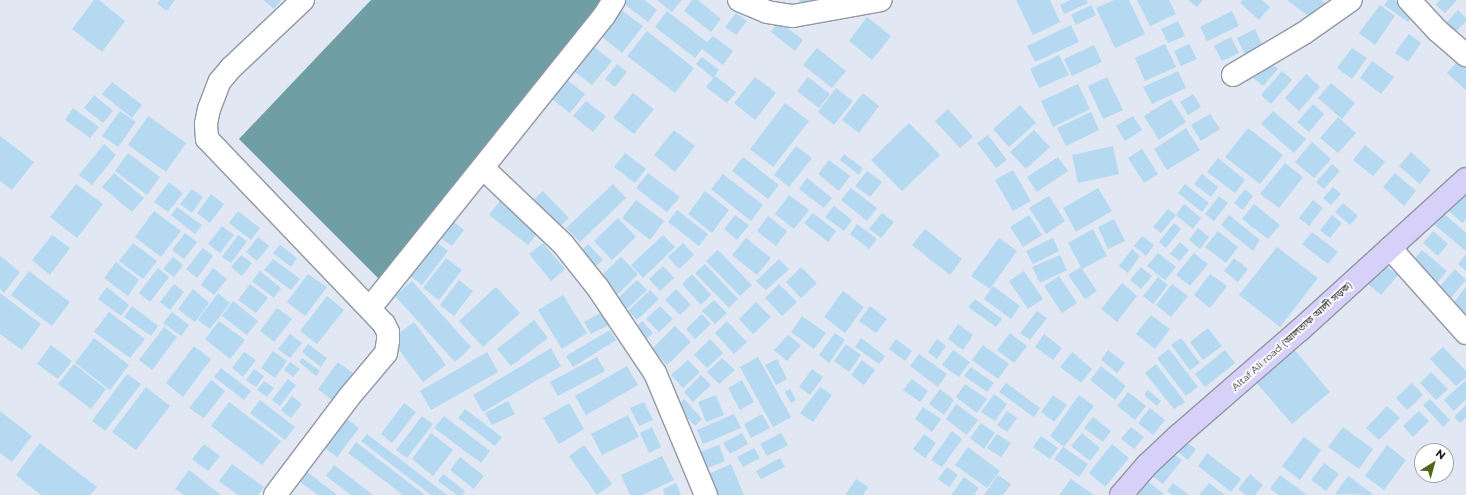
<!DOCTYPE html>
<html>
<head>
<meta charset="utf-8">
<style>
  body { margin:0 }
  #map { position:relative; width:1466px; height:495px; overflow:hidden; background:#e1e8f3; font-family:Montserrat,"Noto Sans Bengali",sans-serif }
  div>[style] { position:absolute }
  .water>* { inset:0; background:#709ea5 }
  .building>* { inset:0; background:#b4d9f1 }
  .roads { filter:drop-shadow(1px 0 #9298a3) drop-shadow(-1px 0 #9298a3) drop-shadow(0 1px #9298a3) drop-shadow(0 -1px #9298a3) }
  .minor>* { height:22px; margin:-11px; padding:0 11px; transform-origin:11px; border-radius:11px; background:#fff }
  .major>* { height:22px; margin:-11px; padding:0 11px; transform-origin:11px; border-radius:11px; background:#d7d1fa }
  span { translate:-50% -50%; white-space:nowrap; text-align:center; line-height:1.15; -webkit-text-stroke:3.5px #fff; paint-order:stroke }
  .street-label { font-size:10px; color:#1d1f23 }
  .north { position:absolute; left:1414px; top:443px; width:40px; height:40px; box-sizing:border-box; background:#fff; border:1px solid #a5a5a7; border-radius:50%; rotate:37deg; font-size:11px; font-weight:700; line-height:16px; text-align:center; color:#1d1f23 }
  .north::after { content:''; display:block; margin:auto; width:14px; height:18px; background:#4e6718; clip-path:polygon(50% 0,100% 100%,50% 72%,0 100%) }
</style>
</head>
<body>
<div id="map">
  <div class="water">
    <i style="clip-path:polygon(371px 0,604px 0,384px 284px,239px 139px)"></i>
  </div>
  <div class="building">
    <i style="clip-path:polygon(94px 0,99px 0,125px 21px,102px 52px,72px 29px)"></i>
    <i style="clip-path:polygon(160px 0,175px 0,167px 11px,157px 4px)"></i>
    <i style="clip-path:polygon(263px 0,281px 0,274px 9px)"></i>
    <i style="clip-path:polygon(625px 0,645px 0,657px 10px,648px 22px,623px 3px)"></i>
    <i style="clip-path:polygon(657px 0,682px 0,672px 12px)"></i>
    <i style="clip-path:polygon(692px 0,698px 0,721px 19px,711px 32px,684px 11px)"></i>
    <i style="clip-path:polygon(799px 0,842px 0,808px 9px)"></i>
    <i style="clip-path:polygon(1016px 0,1050px 0,1060px 22px,1033px 35px)"></i>
    <i style="clip-path:polygon(1070px 0,1086px 0,1088px 3px,1064px 14px,1060px 5px)"></i>
    <i style="clip-path:polygon(1114px 0,1129px 0,1145px 34px,1115px 48px,1096px 8px)"></i>
    <i style="clip-path:polygon(1137px 0,1169px 0,1176px 14px,1150px 26px)"></i>
    <i style="clip-path:polygon(1188px 0,1203px 0,1197px 7px)"></i>
    <i style="clip-path:polygon(1243px 0,1262px 0,1270px 7px,1259px 20px,1240px 3px)"></i>
    <i style="clip-path:polygon(1287px 0,1321px 0,1325px 3px,1314px 20px)"></i>
    <i style="clip-path:polygon(1388px 0,1395px 0,1414px 14px,1408px 22px,1384px 5px)"></i>
    <i style="clip-path:polygon(1440px 0,1457px 0,1445px 13px,1436px 5px)"></i>
    <i style="clip-path:polygon(1091px 5px,1096px 15px,1076px 25px,1071px 15px)"></i>
    <i style="clip-path:polygon(1380px 5px,1395px 16px,1375px 45px,1359px 33px)"></i>
    <i style="clip-path:polygon(621px 10px,643px 26px,622px 53px,601px 36px)"></i>
    <i style="clip-path:polygon(1458px 10px,1466px 18px,1466px 21px,1455px 33px,1445px 24px)"></i>
    <i style="clip-path:polygon(667px 11px,707px 42px,713px 36px,733px 51px,723px 65px,702px 49px,695px 58px,655px 27px)"></i>
    <i style="clip-path:polygon(1232px 11px,1239px 26px,1207px 41px,1200px 27px)"></i>
    <i style="clip-path:polygon(736px 13px,747px 21px,736px 35px,725px 27px)"></i>
    <i style="clip-path:polygon(867px 17px,891px 36px,872px 60px,849px 41px)"></i>
    <i style="clip-path:polygon(778px 21px,803px 40px,795px 51px,771px 32px)"></i>
    <i style="clip-path:polygon(1178px 21px,1185px 36px,1168px 43px,1161px 29px)"></i>
    <i style="clip-path:polygon(1071px 25px,1079px 42px,1035px 62px,1027px 46px)"></i>
    <i style="clip-path:polygon(1255px 29px,1265px 51px,1247px 59px,1237px 38px)"></i>
    <i style="clip-path:polygon(647px 31px,694px 68px,675px 93px,627px 56px)"></i>
    <i style="clip-path:polygon(1409px 34px,1421px 43px,1408px 62px,1395px 53px)"></i>
    <i style="clip-path:polygon(1231px 37px,1239px 53px,1222px 61px,1214px 46px)"></i>
    <i style="clip-path:polygon(1165px 44px,1176px 67px,1145px 81px,1135px 58px)"></i>
    <i style="clip-path:polygon(1189px 44px,1197px 59px,1181px 66px,1174px 51px)"></i>
    <i style="clip-path:polygon(1094px 45px,1102px 62px,1072px 76px,1064px 59px)"></i>
    <i style="clip-path:polygon(593px 46px,612px 61px,592px 85px,574px 71px)"></i>
    <i style="clip-path:polygon(817px 48px,846px 71px,832px 88px,803px 65px)"></i>
    <i style="clip-path:polygon(1352px 48px,1367px 58px,1352px 79px,1337px 68px)"></i>
    <i style="clip-path:polygon(1059px 55px,1069px 75px,1039px 88px,1030px 69px)"></i>
    <i style="clip-path:polygon(702px 57px,719px 70px,713px 78px,696px 64px)"></i>
    <i style="clip-path:polygon(1268px 61px,1278px 69px,1263px 86px,1253px 78px)"></i>
    <i style="clip-path:polygon(1372px 61px,1394px 77px,1381px 94px,1360px 78px)"></i>
    <i style="clip-path:polygon(1458px 61px,1466px 69px,1466px 90px,1447px 73px)"></i>
    <i style="clip-path:polygon(617px 64px,627px 72px,615px 87px,605px 79px)"></i>
    <i style="clip-path:polygon(1178px 71px,1186px 88px,1152px 104px,1143px 87px)"></i>
    <i style="clip-path:polygon(1282px 71px,1292px 80px,1271px 104px,1261px 95px)"></i>
    <i style="clip-path:polygon(1306px 74px,1320px 87px,1299px 111px,1285px 98px)"></i>
    <i style="clip-path:polygon(715px 76px,736px 92px,727px 103px,706px 87px)"></i>
    <i style="clip-path:polygon(755px 77px,776px 93px,755px 120px,734px 103px)"></i>
    <i style="clip-path:polygon(808px 77px,830px 94px,819px 108px,797px 91px)"></i>
    <i style="clip-path:polygon(1107px 77px,1123px 110px,1103px 119px,1088px 86px)"></i>
    <i style="clip-path:polygon(567px 80px,585px 94px,570px 113px,552px 99px)"></i>
    <i style="clip-path:polygon(112px 82px,142px 105px,132px 118px,102px 94px)"></i>
    <i style="clip-path:polygon(1331px 83px,1355px 103px,1342px 119px,1318px 98px)"></i>
    <i style="clip-path:polygon(1078px 84px,1090px 109px,1053px 127px,1041px 101px)"></i>
    <i style="clip-path:polygon(836px 88px,853px 101px,834px 125px,818px 112px)"></i>
    <i style="clip-path:polygon(633px 93px,654px 109px,634px 134px,613px 118px)"></i>
    <i style="clip-path:polygon(863px 93px,879px 106px,859px 133px,842px 120px)"></i>
    <i style="clip-path:polygon(1193px 94px,1201px 107px,1188px 115px,1180px 102px)"></i>
    <i style="clip-path:polygon(94px 95px,113px 111px,103px 123px,84px 108px)"></i>
    <i style="clip-path:polygon(1171px 99px,1186px 122px,1159px 140px,1144px 116px)"></i>
    <i style="clip-path:polygon(586px 101px,606px 116px,593px 132px,573px 116px)"></i>
    <i style="clip-path:polygon(785px 103px,809px 121px,773px 167px,750px 149px)"></i>
    <i style="clip-path:polygon(1313px 104px,1324px 114px,1309px 132px,1297px 122px)"></i>
    <i style="clip-path:polygon(1020px 105px,1036px 123px,1009px 147px,993px 129px)"></i>
    <i style="clip-path:polygon(73px 108px,99px 127px,90px 138px,65px 120px)"></i>
    <i style="clip-path:polygon(948px 109px,973px 137px,960px 148px,935px 121px)"></i>
    <i style="clip-path:polygon(120px 111px,136px 122px,118px 147px,102px 136px)"></i>
    <i style="clip-path:polygon(1273px 111px,1306px 139px,1294px 153px,1261px 124px)"></i>
    <i style="clip-path:polygon(1091px 112px,1099px 130px,1066px 146px,1057px 128px)"></i>
    <i style="clip-path:polygon(1210px 114px,1220px 129px,1201px 141px,1191px 125px)"></i>
    <i style="clip-path:polygon(148px 116px,186px 143px,166px 172px,128px 145px)"></i>
    <i style="clip-path:polygon(1133px 116px,1142px 130px,1125px 141px,1116px 126px)"></i>
    <i style="clip-path:polygon(1338px 117px,1356px 133px,1338px 153px,1320px 138px)"></i>
    <i style="clip-path:polygon(909px 123px,940px 155px,902px 191px,871px 160px)"></i>
    <i style="clip-path:polygon(1186px 128px,1200px 150px,1167px 170px,1154px 149px)"></i>
    <i style="clip-path:polygon(1248px 128px,1283px 155px,1260px 184px,1225px 157px)"></i>
    <i style="clip-path:polygon(674px 130px,695px 146px,675px 172px,654px 155px)"></i>
    <i style="clip-path:polygon(1034px 130px,1050px 147px,1026px 169px,1010px 152px)"></i>
    <i style="clip-path:polygon(988px 135px,1007px 160px,996px 168px,977px 143px)"></i>
    <i style="clip-path:polygon(0 136px,34px 162px,12px 190px,0 181px)"></i>
    <i style="clip-path:polygon(1312px 142px,1331px 159px,1314px 178px,1295px 162px)"></i>
    <i style="clip-path:polygon(104px 144px,116px 155px,92px 185px,79px 175px)"></i>
    <i style="clip-path:polygon(1365px 145px,1385px 162px,1373px 176px,1353px 160px)"></i>
    <i style="clip-path:polygon(796px 146px,812px 158px,789px 187px,774px 175px)"></i>
    <i style="clip-path:polygon(1113px 146px,1119px 174px,1078px 183px,1072px 155px)"></i>
    <i style="clip-path:polygon(1142px 149px,1158px 174px,1144px 183px,1128px 158px)"></i>
    <i style="clip-path:polygon(1411px 152px,1431px 170px,1420px 184px,1399px 166px)"></i>
    <i style="clip-path:polygon(128px 153px,160px 177px,147px 195px,115px 171px)"></i>
    <i style="clip-path:polygon(625px 153px,646px 169px,635px 183px,614px 167px)"></i>
    <i style="clip-path:polygon(844px 154px,863px 168px,859px 175px,840px 160px)"></i>
    <i style="clip-path:polygon(743px 157px,779px 185px,768px 199px,732px 171px)"></i>
    <i style="clip-path:polygon(1058px 157px,1068px 171px,1037px 192px,1027px 177px)"></i>
    <i style="clip-path:polygon(1218px 158px,1245px 180px,1235px 193px,1207px 172px)"></i>
    <i style="clip-path:polygon(829px 160px,850px 176px,839px 191px,818px 174px)"></i>
    <i style="clip-path:polygon(1285px 163px,1303px 177px,1279px 208px,1260px 194px)"></i>
    <i style="clip-path:polygon(1332px 164px,1340px 171px,1324px 189px,1316px 182px)"></i>
    <i style="clip-path:polygon(1013px 170px,1031px 201px,1013px 211px,995px 180px)"></i>
    <i style="clip-path:polygon(867px 171px,882px 182px,870px 197px,855px 186px)"></i>
    <i style="clip-path:polygon(114px 173px,144px 198px,132px 212px,102px 187px)"></i>
    <i style="clip-path:polygon(648px 173px,680px 197px,667px 212px,636px 188px)"></i>
    <i style="clip-path:polygon(1395px 173px,1416px 191px,1404px 206px,1383px 187px)"></i>
    <i style="clip-path:polygon(723px 174px,763px 205px,751px 221px,711px 189px)"></i>
    <i style="clip-path:polygon(1202px 174px,1218px 187px,1211px 197px,1194px 184px)"></i>
    <i style="clip-path:polygon(807px 178px,832px 198px,824px 208px,799px 189px)"></i>
    <i style="clip-path:polygon(169px 182px,183px 193px,168px 212px,154px 202px)"></i>
    <i style="clip-path:polygon(76px 184px,103px 204px,77px 238px,50px 217px)"></i>
    <i style="clip-path:polygon(613px 184px,626px 198px,580px 242px,566px 228px)"></i>
    <i style="clip-path:polygon(1185px 184px,1209px 203px,1202px 212px,1178px 193px)"></i>
    <i style="clip-path:polygon(1333px 187px,1341px 194px,1331px 205px,1323px 198px)"></i>
    <i style="clip-path:polygon(851px 188px,877px 208px,867px 221px,841px 200px)"></i>
    <i style="clip-path:polygon(1098px 188px,1112px 211px,1076px 232px,1063px 208px)"></i>
    <i style="clip-path:polygon(1466px 188px,1466px 219px,1463px 223px,1447px 210px)"></i>
    <i style="clip-path:polygon(192px 189px,203px 197px,192px 213px,180px 204px)"></i>
    <i style="clip-path:polygon(1245px 189px,1253px 196px,1243px 210px,1234px 203px)"></i>
    <i style="clip-path:polygon(543px 191px,569px 218px,555px 231px,529px 204px)"></i>
    <i style="clip-path:polygon(705px 191px,729px 210px,712px 233px,688px 214px)"></i>
    <i style="clip-path:polygon(211px 194px,224px 204px,210px 223px,197px 213px)"></i>
    <i style="clip-path:polygon(789px 195px,809px 210px,794px 229px,775px 214px)"></i>
    <i style="clip-path:polygon(1049px 196px,1065px 221px,1046px 234px,1029px 208px)"></i>
    <i style="clip-path:polygon(1219px 196px,1228px 203px,1214px 221px,1205px 214px)"></i>
    <i style="clip-path:polygon(636px 200px,664px 221px,650px 240px,622px 218px)"></i>
    <i style="clip-path:polygon(1313px 200px,1323px 208px,1309px 226px,1299px 218px)"></i>
    <i style="clip-path:polygon(500px 201px,539px 231px,528px 245px,489px 215px)"></i>
    <i style="clip-path:polygon(1343px 203px,1358px 216px,1350px 225px,1335px 212px)"></i>
    <i style="clip-path:polygon(1184px 204px,1201px 218px,1193px 229px,1176px 215px)"></i>
    <i style="clip-path:polygon(1254px 204px,1280px 225px,1268px 239px,1242px 219px)"></i>
    <i style="clip-path:polygon(834px 206px,852px 220px,844px 231px,825px 217px)"></i>
    <i style="clip-path:polygon(177px 207px,202px 225px,195px 234px,171px 215px)"></i>
    <i style="clip-path:polygon(1168px 209px,1176px 215px,1161px 233px,1153px 227px)"></i>
    <i style="clip-path:polygon(677px 210px,708px 234px,699px 246px,668px 222px)"></i>
    <i style="clip-path:polygon(1440px 210px,1466px 233px,1466px 251px,1430px 221px)"></i>
    <i style="clip-path:polygon(154px 211px,181px 231px,161px 257px,135px 237px)"></i>
    <i style="clip-path:polygon(238px 211px,260px 228px,251px 240px,229px 223px)"></i>
    <i style="clip-path:polygon(813px 213px,836px 231px,828px 242px,804px 223px)"></i>
    <i style="clip-path:polygon(882px 213px,894px 222px,881px 238px,869px 229px)"></i>
    <i style="clip-path:polygon(735px 215px,749px 225px,737px 240px,724px 229px)"></i>
    <i style="clip-path:polygon(1029px 215px,1042px 235px,1023px 247px,1010px 227px)"></i>
    <i style="clip-path:polygon(1229px 215px,1260px 240px,1253px 251px,1221px 225px)"></i>
    <i style="clip-path:polygon(1332px 215px,1342px 223px,1330px 238px,1320px 230px)"></i>
    <i style="clip-path:polygon(768px 216px,787px 231px,776px 246px,757px 231px)"></i>
    <i style="clip-path:polygon(618px 218px,636px 237px,612px 260px,594px 241px)"></i>
    <i style="clip-path:polygon(450px 219px,464px 230px,452px 246px,438px 236px)"></i>
    <i style="clip-path:polygon(1114px 219px,1125px 241px,1108px 249px,1098px 227px)"></i>
    <i style="clip-path:polygon(1174px 223px,1181px 229px,1166px 248px,1159px 242px)"></i>
    <i style="clip-path:polygon(857px 224px,877px 239px,869px 249px,850px 234px)"></i>
    <i style="clip-path:polygon(222px 226px,234px 235px,220px 253px,208px 244px)"></i>
    <i style="clip-path:polygon(1198px 228px,1209px 237px,1200px 249px,1189px 240px)"></i>
    <i style="clip-path:polygon(925px 229px,962px 259px,950px 275px,912px 245px)"></i>
    <i style="clip-path:polygon(1093px 229px,1107px 256px,1082px 269px,1097px 291px,1085px 299px,1068px 275px,1081px 267px,1068px 243px)"></i>
    <i style="clip-path:polygon(1218px 231px,1238px 247px,1226px 263px,1205px 247px)"></i>
    <i style="clip-path:polygon(1433px 231px,1448px 244px,1438px 256px,1423px 243px)"></i>
    <i style="clip-path:polygon(1312px 232px,1338px 252px,1328px 264px,1302px 244px)"></i>
    <i style="clip-path:polygon(185px 233px,197px 242px,184px 259px,172px 250px)"></i>
    <i style="clip-path:polygon(52px 235px,70px 248px,50px 275px,32px 260px)"></i>
    <i style="clip-path:polygon(238px 235px,247px 241px,231px 263px,222px 257px)"></i>
    <i style="clip-path:polygon(663px 235px,675px 247px,643px 278px,631px 265px)"></i>
    <i style="clip-path:polygon(1142px 236px,1154px 245px,1146px 256px,1134px 246px)"></i>
    <i style="clip-path:polygon(258px 237px,269px 246px,257px 261px,246px 252px)"></i>
    <i style="clip-path:polygon(746px 238px,771px 258px,757px 275px,732px 255px)"></i>
    <i style="clip-path:polygon(999px 238px,1017px 251px,990px 289px,971px 276px)"></i>
    <i style="clip-path:polygon(1053px 238px,1059px 251px,1033px 264px,1026px 251px)"></i>
    <i style="clip-path:polygon(435px 241px,448px 251px,422px 285px,409px 275px)"></i>
    <i style="clip-path:polygon(1180px 242px,1189px 250px,1180px 261px,1170px 254px)"></i>
    <i style="clip-path:polygon(133px 243px,157px 261px,143px 279px,119px 261px)"></i>
    <i style="clip-path:polygon(543px 243px,565px 269px,551px 281px,529px 254px)"></i>
    <i style="clip-path:polygon(683px 243px,694px 255px,679px 269px,668px 257px)"></i>
    <i style="clip-path:polygon(588px 244px,603px 260px,592px 269px,578px 254px)"></i>
    <i style="clip-path:polygon(280px 245px,297px 258px,291px 267px,273px 253px)"></i>
    <i style="clip-path:polygon(1277px 247px,1318px 278px,1280px 327px,1239px 295px)"></i>
    <i style="clip-path:polygon(203px 248px,213px 256px,197px 278px,186px 269px)"></i>
    <i style="clip-path:polygon(1132px 249px,1140px 256px,1128px 273px,1119px 266px)"></i>
    <i style="clip-path:polygon(718px 250px,752px 285px,740px 296px,706px 261px)"></i>
    <i style="clip-path:polygon(1422px 250px,1447px 271px,1434px 287px,1409px 265px)"></i>
    <i style="clip-path:polygon(1158px 253px,1176px 267px,1165px 280px,1147px 266px)"></i>
    <i style="clip-path:polygon(1194px 253px,1208px 264px,1190px 286px,1176px 275px)"></i>
    <i style="clip-path:polygon(1466px 254px,1466px 271px,1458px 264px)"></i>
    <i style="clip-path:polygon(241px 255px,252px 263px,242px 276px,231px 267px)"></i>
    <i style="clip-path:polygon(1060px 255px,1067px 270px,1040px 283px,1032px 267px)"></i>
    <i style="clip-path:polygon(0 256px,20px 272px,4px 293px,0 289px)"></i>
    <i style="clip-path:polygon(173px 257px,183px 265px,174px 277px,163px 269px)"></i>
    <i style="clip-path:polygon(621px 257px,638px 274px,617px 295px,600px 277px)"></i>
    <i style="clip-path:polygon(446px 258px,462px 270px,439px 300px,423px 288px)"></i>
    <i style="clip-path:polygon(1234px 258px,1248px 269px,1238px 282px,1224px 271px)"></i>
    <i style="clip-path:polygon(273px 259px,300px 279px,291px 290px,264px 270px)"></i>
    <i style="clip-path:polygon(779px 259px,789px 269px,766px 290px,756px 281px)"></i>
    <i style="clip-path:polygon(116px 262px,139px 280px,128px 296px,104px 278px)"></i>
    <i style="clip-path:polygon(705px 264px,738px 299px,729px 308px,695px 273px)"></i>
    <i style="clip-path:polygon(1384px 265px,1398px 275px,1381px 295px,1368px 284px)"></i>
    <i style="clip-path:polygon(663px 266px,674px 278px,660px 291px,649px 279px)"></i>
    <i style="clip-path:polygon(801px 267px,817px 283px,801px 298px,786px 282px)"></i>
    <i style="clip-path:polygon(1141px 267px,1152px 276px,1141px 289px,1130px 280px)"></i>
    <i style="clip-path:polygon(158px 268px,169px 277px,150px 302px,139px 293px)"></i>
    <i style="clip-path:polygon(213px 268px,227px 279px,214px 295px,201px 285px)"></i>
    <i style="clip-path:polygon(1455px 269px,1466px 280px,1446px 304px,1434px 293px)"></i>
    <i style="clip-path:polygon(29px 271px,70px 302px,52px 326px,11px 295px)"></i>
    <i style="clip-path:polygon(260px 271px,281px 288px,274px 298px,252px 281px)"></i>
    <i style="clip-path:polygon(1024px 271px,1043px 299px,1028px 309px,1009px 281px)"></i>
    <i style="clip-path:polygon(308px 274px,327px 287px,305px 316px,287px 302px)"></i>
    <i style="clip-path:polygon(692px 274px,711px 295px,701px 305px,682px 284px)"></i>
    <i style="clip-path:polygon(1210px 274px,1227px 286px,1210px 308px,1194px 295px)"></i>
    <i style="clip-path:polygon(1059px 276px,1077px 303px,1062px 313px,1044px 286px)"></i>
    <i style="clip-path:polygon(1158px 277px,1168px 285px,1153px 304px,1143px 296px)"></i>
    <i style="clip-path:polygon(459px 280px,473px 291px,454px 316px,440px 305px)"></i>
    <i style="clip-path:polygon(637px 280px,647px 290px,626px 310px,616px 300px)"></i>
    <i style="clip-path:polygon(412px 281px,471px 347px,455px 362px,395px 296px)"></i>
    <i style="clip-path:polygon(1122px 283px,1137px 296px,1117px 322px,1101px 309px)"></i>
    <i style="clip-path:polygon(174px 284px,184px 292px,170px 310px,160px 302px)"></i>
    <i style="clip-path:polygon(250px 284px,268px 298px,256px 313px,238px 300px)"></i>
    <i style="clip-path:polygon(779px 284px,797px 302px,782px 316px,765px 298px)"></i>
    <i style="clip-path:polygon(1172px 284px,1188px 296px,1171px 317px,1156px 305px)"></i>
    <i style="clip-path:polygon(993px 286px,1020px 306px,1011px 319px,984px 299px)"></i>
    <i style="clip-path:polygon(107px 287px,129px 305px,121px 316px,98px 299px)"></i>
    <i style="clip-path:polygon(496px 287px,520px 313px,483px 347px,459px 321px)"></i>
    <i style="clip-path:polygon(1466px 287px,1466px 315px,1464px 318px,1450px 307px)"></i>
    <i style="clip-path:polygon(193px 289px,209px 303px,195px 322px,178px 309px)"></i>
    <i style="clip-path:polygon(676px 289px,691px 305px,680px 315px,665px 300px)"></i>
    <i style="clip-path:polygon(650px 290px,659px 299px,637px 320px,628px 311px)"></i>
    <i style="clip-path:polygon(843px 291px,864px 307px,845px 333px,824px 317px)"></i>
    <i style="clip-path:polygon(0 293px,41px 324px,22px 350px,0 334px)"></i>
    <i style="clip-path:polygon(218px 293px,230px 303px,210px 329px,198px 320px)"></i>
    <i style="clip-path:polygon(563px 295px,587px 333px,562px 349px,538px 310px)"></i>
    <i style="clip-path:polygon(327px 296px,344px 310px,317px 344px,300px 331px)"></i>
    <i style="clip-path:polygon(975px 299px,1002px 319px,996px 327px,968px 307px)"></i>
    <i style="clip-path:polygon(714px 300px,727px 313px,715px 324px,702px 311px)"></i>
    <i style="clip-path:polygon(233px 301px,258px 321px,247px 335px,222px 316px)"></i>
    <i style="clip-path:polygon(756px 302px,771px 317px,753px 334px,739px 319px)"></i>
    <i style="clip-path:polygon(132px 306px,158px 326px,151px 336px,124px 317px)"></i>
    <i style="clip-path:polygon(660px 306px,673px 319px,659px 332px,646px 319px)"></i>
    <i style="clip-path:polygon(870px 306px,887px 319px,876px 333px,859px 321px)"></i>
    <i style="clip-path:polygon(277px 308px,292px 319px,274px 342px,260px 331px)"></i>
    <i style="clip-path:polygon(1037px 311px,1047px 318px,1030px 340px,1020px 333px)"></i>
    <i style="clip-path:polygon(109px 312px,145px 339px,130px 358px,94px 332px)"></i>
    <i style="clip-path:polygon(172px 312px,189px 325px,181px 336px,163px 323px)"></i>
    <i style="clip-path:polygon(602px 312px,609px 325px,591px 334px,584px 322px)"></i>
    <i style="clip-path:polygon(702px 314px,711px 324px,695px 339px,686px 329px)"></i>
    <i style="clip-path:polygon(1151px 315px,1170px 329px,1155px 349px,1136px 334px)"></i>
    <i style="clip-path:polygon(802px 316px,826px 333px,814px 349px,791px 332px)"></i>
    <i style="clip-path:polygon(534px 320px,548px 338px,511px 366px,497px 349px)"></i>
    <i style="clip-path:polygon(219px 321px,245px 340px,230px 359px,205px 339px)"></i>
    <i style="clip-path:polygon(642px 321px,653px 333px,643px 342px,632px 331px)"></i>
    <i style="clip-path:polygon(727px 321px,747px 342px,734px 354px,715px 333px)"></i>
    <i style="clip-path:polygon(414px 322px,446px 365px,423px 382px,391px 339px)"></i>
    <i style="clip-path:polygon(958px 324px,973px 335px,963px 350px,948px 339px)"></i>
    <i style="clip-path:polygon(675px 326px,691px 342px,667px 365px,652px 349px)"></i>
    <i style="clip-path:polygon(164px 327px,177px 337px,152px 370px,139px 360px)"></i>
    <i style="clip-path:polygon(1208px 328px,1222px 346px,1203px 360px,1190px 342px)"></i>
    <i style="clip-path:polygon(610px 330px,616px 340px,573px 367px,566px 356px)"></i>
    <i style="clip-path:polygon(835px 333px,845px 340px,829px 363px,819px 355px)"></i>
    <i style="clip-path:polygon(1010px 333px,1027px 346px,1014px 363px,997px 350px)"></i>
    <i style="clip-path:polygon(290px 334px,302px 343px,290px 358px,278px 349px)"></i>
    <i style="clip-path:polygon(1044px 334px,1062px 348px,1053px 360px,1035px 347px)"></i>
    <i style="clip-path:polygon(788px 335px,801px 345px,787px 361px,774px 350px)"></i>
    <i style="clip-path:polygon(94px 338px,129px 365px,110px 390px,75px 363px)"></i>
    <i style="clip-path:polygon(861px 338px,885px 356px,879px 364px,855px 347px)"></i>
    <i style="clip-path:polygon(1181px 338px,1200px 363px,1190px 370px,1171px 345px)"></i>
    <i style="clip-path:polygon(710px 339px,723px 353px,707px 368px,694px 355px)"></i>
    <i style="clip-path:polygon(896px 339px,912px 351px,905px 361px,889px 349px)"></i>
    <i style="clip-path:polygon(937px 339px,946px 346px,937px 359px,928px 352px)"></i>
    <i style="clip-path:polygon(308px 344px,327px 358px,321px 367px,302px 352px)"></i>
    <i style="clip-path:polygon(846px 344px,861px 355px,849px 372px,834px 361px)"></i>
    <i style="clip-path:polygon(51px 345px,72px 361px,58px 379px,37px 364px)"></i>
    <i style="clip-path:polygon(983px 345px,1009px 364px,998px 379px,972px 360px)"></i>
    <i style="clip-path:polygon(194px 346px,211px 359px,183px 397px,166px 383px)"></i>
    <i style="clip-path:polygon(1292px 347px,1330px 392px,1292px 424px,1254px 380px)"></i>
    <i style="clip-path:polygon(1443px 347px,1466px 371px,1466px 377px,1456px 386px,1430px 359px)"></i>
    <i style="clip-path:polygon(551px 348px,561px 366px,483px 412px,473px 395px)"></i>
    <i style="clip-path:polygon(1169px 349px,1198px 387px,1186px 396px,1157px 358px)"></i>
    <i style="clip-path:polygon(953px 350px,970px 362px,959px 377px,942px 365px)"></i>
    <i style="clip-path:polygon(1108px 350px,1125px 363px,1117px 373px,1101px 360px)"></i>
    <i style="clip-path:polygon(1225px 350px,1235px 363px,1205px 387px,1195px 374px)"></i>
    <i style="clip-path:polygon(273px 351px,287px 361px,275px 378px,261px 368px)"></i>
    <i style="clip-path:polygon(244px 352px,256px 360px,243px 377px,232px 368px)"></i>
    <i style="clip-path:polygon(487px 352px,498px 372px,431px 410px,420px 391px)"></i>
    <i style="clip-path:polygon(1072px 352px,1092px 369px,1081px 383px,1060px 367px)"></i>
    <i style="clip-path:polygon(919px 354px,947px 374px,938px 387px,910px 366px)"></i>
    <i style="clip-path:polygon(597px 357px,605px 371px,558px 396px,550px 382px)"></i>
    <i style="clip-path:polygon(758px 357px,791px 417px,773px 427px,740px 367px)"></i>
    <i style="clip-path:polygon(302px 358px,320px 371px,316px 376px,299px 362px)"></i>
    <i style="clip-path:polygon(722px 358px,735px 370px,719px 384px,707px 372px)"></i>
    <i style="clip-path:polygon(777px 359px,787px 379px,776px 385px,765px 365px)"></i>
    <i style="clip-path:polygon(688px 360px,700px 372px,683px 388px,671px 375px)"></i>
    <i style="clip-path:polygon(862px 360px,875px 370px,864px 385px,851px 375px)"></i>
    <i style="clip-path:polygon(290px 362px,300px 369px,293px 377px,284px 370px)"></i>
    <i style="clip-path:polygon(338px 362px,355px 375px,334px 402px,318px 389px)"></i>
    <i style="clip-path:polygon(74px 364px,106px 389px,91px 409px,58px 384px)"></i>
    <i style="clip-path:polygon(1156px 364px,1185px 402px,1174px 409px,1145px 373px)"></i>
    <i style="clip-path:polygon(627px 366px,638px 385px,586px 415px,575px 396px)"></i>
    <i style="clip-path:polygon(1101px 366px,1126px 386px,1115px 400px,1090px 380px)"></i>
    <i style="clip-path:polygon(971px 367px,994px 383px,987px 392px,964px 376px)"></i>
    <i style="clip-path:polygon(221px 368px,251px 391px,244px 400px,214px 377px)"></i>
    <i style="clip-path:polygon(254px 369px,264px 376px,256px 387px,246px 380px)"></i>
    <i style="clip-path:polygon(812px 369px,823px 377px,810px 395px,799px 387px)"></i>
    <i style="clip-path:polygon(1431px 372px,1448px 389px,1436px 400px,1420px 383px)"></i>
    <i style="clip-path:polygon(127px 374px,141px 384px,105px 431px,92px 421px)"></i>
    <i style="clip-path:polygon(701px 375px,711px 385px,693px 402px,684px 392px)"></i>
    <i style="clip-path:polygon(288px 379px,296px 385px,280px 406px,272px 400px)"></i>
    <i style="clip-path:polygon(912px 379px,928px 391px,920px 402px,903px 390px)"></i>
    <i style="clip-path:polygon(211px 380px,225px 391px,204px 418px,189px 408px)"></i>
    <i style="clip-path:polygon(742px 380px,754px 402px,740px 410px,728px 388px)"></i>
    <i style="clip-path:polygon(1466px 380px,1466px 399px,1454px 411px,1444px 400px)"></i>
    <i style="clip-path:polygon(264px 381px,274px 388px,267px 397px,257px 390px)"></i>
    <i style="clip-path:polygon(1006px 383px,1040px 408px,1034px 417px,999px 392px)"></i>
    <i style="clip-path:polygon(1412px 383px,1423px 395px,1407px 410px,1396px 398px)"></i>
    <i style="clip-path:polygon(965px 384px,987px 399px,977px 413px,956px 397px)"></i>
    <i style="clip-path:polygon(146px 387px,170px 406px,136px 450px,112px 432px)"></i>
    <i style="clip-path:polygon(820px 387px,832px 395px,813px 422px,800px 413px)"></i>
    <i style="clip-path:polygon(790px 389px,796px 400px,791px 403px,785px 392px)"></i>
    <i style="clip-path:polygon(940px 389px,954px 400px,944px 415px,929px 404px)"></i>
    <i style="clip-path:polygon(1148px 390px,1161px 401px,1157px 406px,1144px 395px)"></i>
    <i style="clip-path:polygon(1128px 392px,1146px 406px,1135px 420px,1117px 406px)"></i>
    <i style="clip-path:polygon(994px 394px,1007px 404px,995px 421px,981px 412px)"></i>
    <i style="clip-path:polygon(716px 395px,724px 415px,706px 422px,698px 402px)"></i>
    <i style="clip-path:polygon(1053px 395px,1067px 405px,1054px 422px,1041px 412px)"></i>
    <i style="clip-path:polygon(1079px 395px,1094px 406px,1064px 447px,1050px 436px)"></i>
    <i style="clip-path:polygon(292px 396px,302px 404px,291px 418px,281px 410px)"></i>
    <i style="clip-path:polygon(684px 399px,702px 419px,695px 426px,676px 406px)"></i>
    <i style="clip-path:polygon(1430px 399px,1450px 420px,1443px 427px,1423px 405px)"></i>
    <i style="clip-path:polygon(260px 400px,295px 427px,285px 440px,250px 413px)"></i>
    <i style="clip-path:polygon(508px 401px,515px 414px,492px 425px,485px 413px)"></i>
    <i style="clip-path:polygon(229px 402px,281px 441px,262px 465px,211px 426px)"></i>
    <i style="clip-path:polygon(644px 402px,653px 420px,639px 426px,630px 408px)"></i>
    <i style="clip-path:polygon(404px 403px,416px 412px,392px 443px,381px 434px)"></i>
    <i style="clip-path:polygon(569px 403px,584px 429px,559px 444px,543px 418px)"></i>
    <i style="clip-path:polygon(956px 404px,978px 420px,967px 435px,946px 419px)"></i>
    <i style="clip-path:polygon(1466px 405px,1466px 418px,1460px 423px,1454px 417px)"></i>
    <i style="clip-path:polygon(1387px 406px,1400px 418px,1379px 440px,1366px 428px)"></i>
    <i style="clip-path:polygon(923px 407px,941px 419px,932px 432px,915px 419px)"></i>
    <i style="clip-path:polygon(1150px 408px,1165px 420px,1153px 435px,1138px 423px)"></i>
    <i style="clip-path:polygon(465px 409px,502px 437px,495px 446px,458px 418px)"></i>
    <i style="clip-path:polygon(0 411px,32px 436px,12px 462px,0 453px)"></i>
    <i style="clip-path:polygon(1007px 411px,1017px 418px,1007px 432px,997px 425px)"></i>
    <i style="clip-path:polygon(1419px 411px,1429px 421px,1413px 437px,1403px 426px)"></i>
    <i style="clip-path:polygon(734px 414px,741px 428px,703px 444px,697px 430px)"></i>
    <i style="clip-path:polygon(762px 414px,770px 428px,751px 438px,744px 424px)"></i>
    <i style="clip-path:polygon(628px 415px,639px 437px,602px 455px,591px 434px)"></i>
    <i style="clip-path:polygon(422px 416px,433px 424px,407px 458px,396px 450px)"></i>
    <i style="clip-path:polygon(444px 416px,490px 451px,481px 463px,434px 428px)"></i>
    <i style="clip-path:polygon(1093px 417px,1111px 431px,1103px 442px,1084px 428px)"></i>
    <i style="clip-path:polygon(347px 419px,359px 428px,337px 457px,325px 448px)"></i>
    <i style="clip-path:polygon(981px 423px,995px 433px,984px 449px,970px 438px)"></i>
    <i style="clip-path:polygon(652px 427px,661px 447px,649px 453px,640px 433px)"></i>
    <i style="clip-path:polygon(1131px 427px,1144px 437px,1134px 449px,1121px 439px)"></i>
    <i style="clip-path:polygon(1343px 427px,1373px 449px,1359px 469px,1328px 447px)"></i>
    <i style="clip-path:polygon(952px 431px,962px 439px,942px 467px,931px 460px)"></i>
    <i style="clip-path:polygon(431px 433px,453px 450px,433px 476px,412px 459px)"></i>
    <i style="clip-path:polygon(742px 433px,748px 444px,730px 454px,723px 443px)"></i>
    <i style="clip-path:polygon(781px 433px,788px 445px,767px 456px,760px 444px)"></i>
    <i style="clip-path:polygon(1082px 433px,1100px 448px,1090px 461px,1071px 446px)"></i>
    <i style="clip-path:polygon(367px 434px,447px 495px,431px 495px,361px 441px)"></i>
    <i style="clip-path:polygon(924px 434px,936px 443px,925px 458px,913px 449px)"></i>
    <i style="clip-path:polygon(997px 434px,1011px 443px,1001px 457px,987px 448px)"></i>
    <i style="clip-path:polygon(1041px 436px,1058px 448px,1050px 459px,1033px 447px)"></i>
    <i style="clip-path:polygon(1304px 437px,1321px 450px,1300px 480px,1282px 466px)"></i>
    <i style="clip-path:polygon(1181px 438px,1196px 449px,1188px 460px,1173px 448px)"></i>
    <i style="clip-path:polygon(356px 442px,425px 495px,403px 495px,348px 453px)"></i>
    <i style="clip-path:polygon(40px 443px,97px 487px,90px 495px,41px 495px,16px 475px)"></i>
    <i style="clip-path:polygon(204px 444px,220px 456px,208px 471px,192px 459px)"></i>
    <i style="clip-path:polygon(1112px 444px,1129px 458px,1105px 487px,1089px 473px)"></i>
    <i style="clip-path:polygon(584px 445px,612px 484px,597px 495px,569px 456px)"></i>
    <i style="clip-path:polygon(719px 445px,725px 461px,700px 471px,694px 454px)"></i>
    <i style="clip-path:polygon(1387px 445px,1406px 460px,1384px 490px,1365px 476px)"></i>
    <i style="clip-path:polygon(968px 447px,1000px 471px,987px 488px,955px 465px)"></i>
    <i style="clip-path:polygon(1063px 447px,1088px 464px,1079px 477px,1054px 459px)"></i>
    <i style="clip-path:polygon(754px 448px,760px 458px,743px 467px,737px 457px)"></i>
    <i style="clip-path:polygon(1167px 449px,1182px 460px,1163px 484px,1148px 473px)"></i>
    <i style="clip-path:polygon(1207px 453px,1241px 479px,1231px 492px,1198px 466px)"></i>
    <i style="clip-path:polygon(662px 456px,674px 480px,642px 495px,630px 495px,621px 475px)"></i>
    <i style="clip-path:polygon(460px 457px,484px 476px,474px 489px,450px 470px)"></i>
    <i style="clip-path:polygon(780px 458px,785px 467px,761px 479px,756px 471px)"></i>
    <i style="clip-path:polygon(1324px 463px,1339px 474px,1326px 491px,1311px 480px)"></i>
    <i style="clip-path:polygon(232px 464px,264px 487px,258px 495px,238px 495px,219px 481px)"></i>
    <i style="clip-path:polygon(731px 464px,744px 495px,714px 495px,706px 475px)"></i>
    <i style="clip-path:polygon(334px 465px,373px 495px,351px 495px,326px 476px)"></i>
    <i style="clip-path:polygon(947px 467px,958px 475px,949px 487px,938px 479px)"></i>
    <i style="clip-path:polygon(189px 470px,221px 495px,184px 495px,175px 489px)"></i>
    <i style="clip-path:polygon(306px 471px,337px 495px,318px 495px,299px 481px)"></i>
    <i style="clip-path:polygon(443px 474px,465px 491px,462px 495px,457px 495px,438px 481px)"></i>
    <i style="clip-path:polygon(1250px 474px,1263px 485px,1255px 495px,1246px 495px,1238px 489px)"></i>
    <i style="clip-path:polygon(998px 475px,1011px 484px,1003px 495px,984px 495px)"></i>
    <i style="clip-path:polygon(1280px 475px,1307px 495px,1279px 495px,1270px 489px)"></i>
    <i style="clip-path:polygon(1141px 476px,1165px 495px,1126px 495px)"></i>
    <i style="clip-path:polygon(1348px 476px,1374px 495px,1335px 494px)"></i>
    <i style="clip-path:polygon(964px 477px,979px 488px,974px 495px,951px 495px)"></i>
    <i style="clip-path:polygon(856px 479px,868px 487px,863px 495px,845px 495px)"></i>
    <i style="clip-path:polygon(1071px 479px,1094px 495px,1059px 495px)"></i>
    <i style="clip-path:polygon(676px 483px,681px 495px,665px 495px,663px 489px)"></i>
    <i style="clip-path:polygon(1173px 483px,1189px 495px,1172px 495px,1167px 491px)"></i>
    <i style="clip-path:polygon(1209px 483px,1225px 495px,1199px 495px)"></i>
  </div>
  <div class="roads">
    <div class="minor">
      <i style="left:739px;top:0;width:30px;rotate:23deg"></i>
      <i style="left:767px;top:12px;width:26px;rotate:9deg"></i>
      <i style="left:793px;top:16px;width:89px;rotate:-10.3deg"></i>
      <i style="left:1409px;top:0;width:42px;rotate:46.9deg"></i>
      <i style="left:1438px;top:31px;width:37px;rotate:41deg"></i>
      <i style="left:1233px;top:75px;width:82px;rotate:-30.6deg"></i>
      <i style="left:1304px;top:33px;width:57px;rotate:-35.1deg"></i>
      <i style="left:483px;top:168px;width:110px;rotate:43.5deg"></i>
      <i style="left:563px;top:244px;width:56px;rotate:51.5deg"></i>
      <i style="left:598px;top:288px;width:102px;rotate:56.2deg"></i>
      <i style="left:655px;top:373px;width:132px;rotate:67.3deg"></i>
      <i style="left:1390px;top:248px;width:114px;rotate:48.2deg"></i>
      <i style="left:370px;top:308px;width:374px;rotate:-51.3deg"></i>
      <i style="left:604px;top:16px;width:19px;rotate:-58deg"></i>
      <i style="left:275px;top:495px;width:123px;rotate:-52.9deg"></i>
      <i style="left:349px;top:397px;width:57px;rotate:-49.9deg"></i>
      <i style="left:386px;top:353px;width:13px;rotate:-81deg"></i>
      <i style="left:388px;top:340px;width:8px;rotate:-90deg"></i>
      <i style="left:388px;top:332px;width:9px;rotate:-117deg"></i>
      <i style="left:384px;top:324px;width:256px;rotate:-133.7deg"></i>
      <i style="left:207px;top:139px;width:15px;rotate:-94deg"></i>
      <i style="left:206px;top:124px;width:15px;rotate:-79deg"></i>
      <i style="left:209px;top:109px;width:30px;rotate:-69deg"></i>
      <i style="left:220px;top:81px;width:17px;rotate:-50deg"></i>
      <i style="left:231px;top:68px;width:99px;rotate:-43.4deg"></i>
    </div>
    <div class="major">
      <i style="left:1121px;top:495px;width:40px;rotate:-49deg"></i>
      <i style="left:1147px;top:465px;width:44px;rotate:-43.2deg"></i>
      <i style="left:1179px;top:435px;width:160px;rotate:-41deg"></i>
      <i style="left:1300px;top:330px;width:224px;rotate:-42.3deg"></i>
    </div>
  </div>
  <div class="street-label">
    <span style="left:1292px;top:336px;rotate:-42deg">Altaf Ali road (আলতাফ আলী সড়ক)</span>
  </div>
  <div class="north">N</div>
</div>
</body>
</html>
